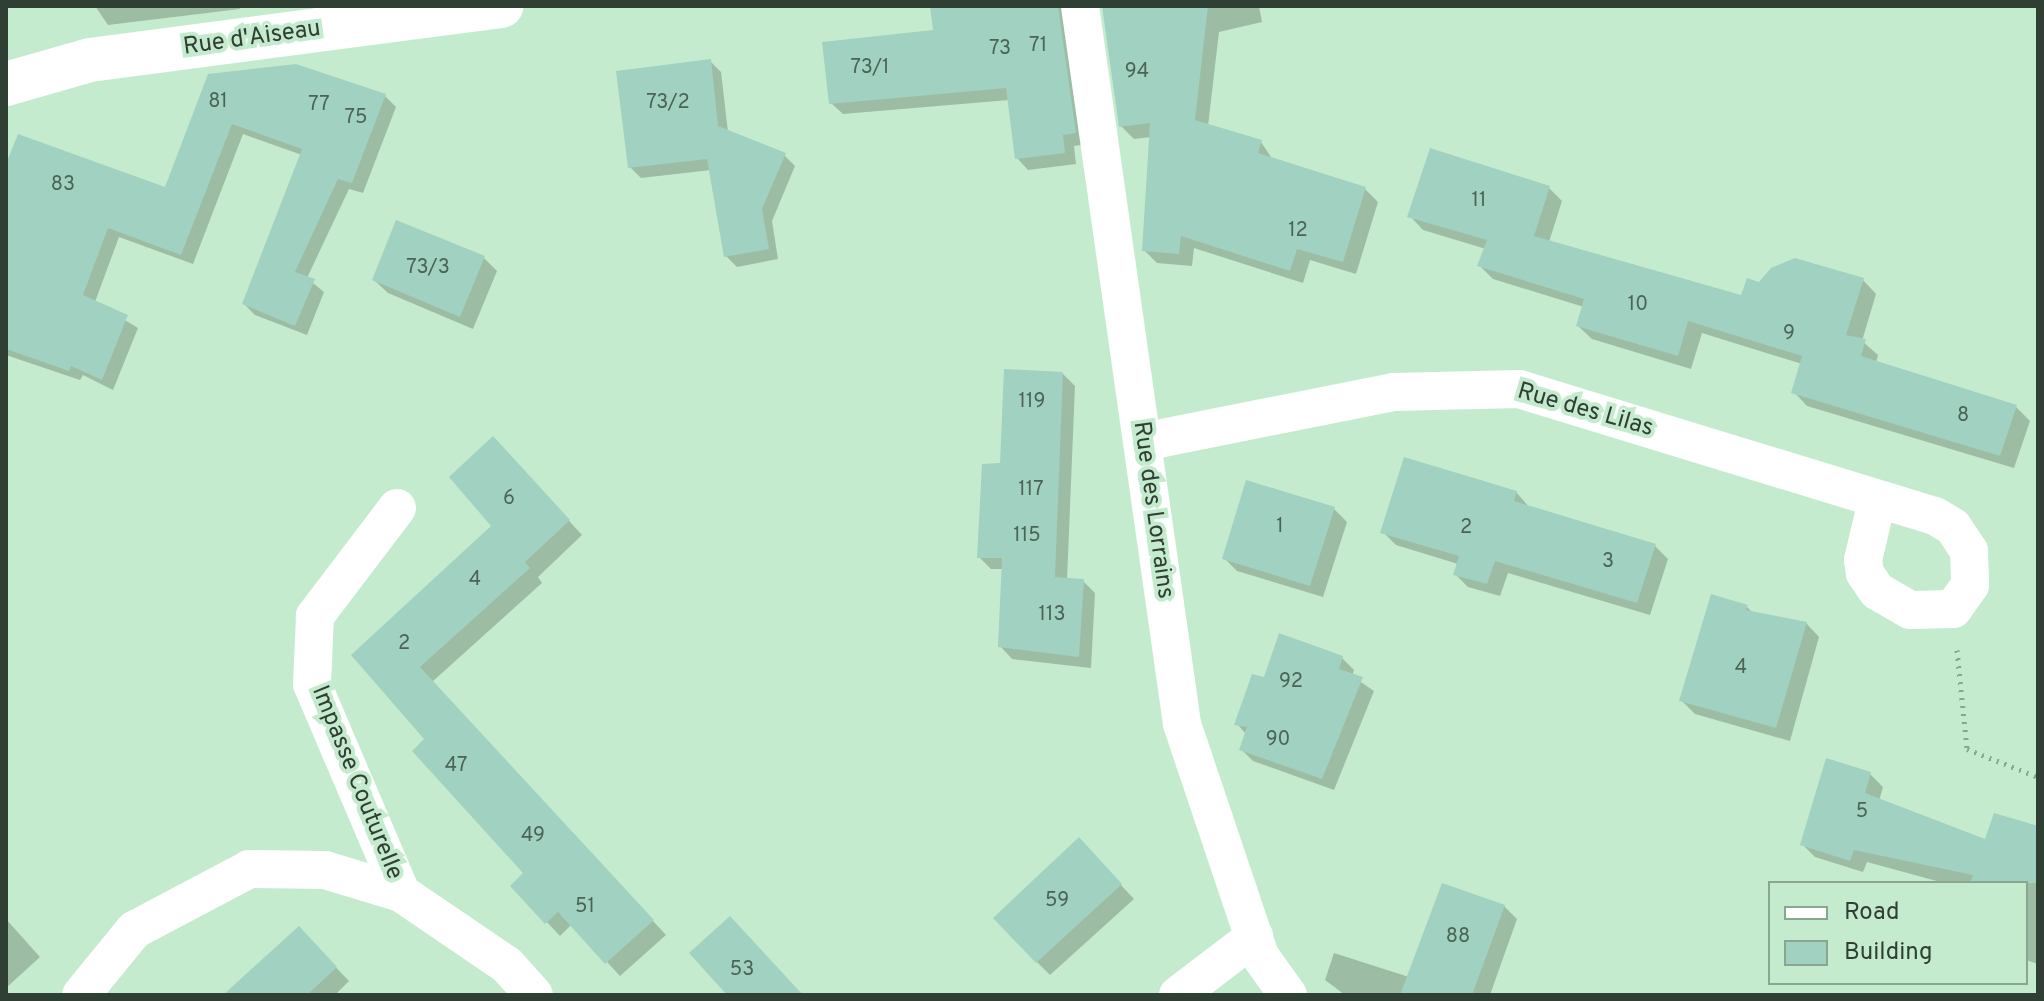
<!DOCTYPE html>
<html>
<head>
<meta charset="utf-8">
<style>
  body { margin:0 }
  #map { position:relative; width:2044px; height:1001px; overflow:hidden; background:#c5ebce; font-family:Overpass,sans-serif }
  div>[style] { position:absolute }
  .shadow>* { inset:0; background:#0003 }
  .building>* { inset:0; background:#a0d1c1 }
  .path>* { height:5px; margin-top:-2.5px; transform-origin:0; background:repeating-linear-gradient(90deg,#89a690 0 2px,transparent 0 8px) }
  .minor>* { height:38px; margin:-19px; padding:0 19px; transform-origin:19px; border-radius:19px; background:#fff }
  .tertiary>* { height:44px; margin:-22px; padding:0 22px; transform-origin:22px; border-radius:22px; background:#fff }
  span { translate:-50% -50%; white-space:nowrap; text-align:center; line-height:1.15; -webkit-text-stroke:8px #c5ebce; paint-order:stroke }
  .number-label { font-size:20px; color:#4c6456 }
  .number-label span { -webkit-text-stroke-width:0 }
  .street-label { font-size:24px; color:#303f33 }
  .frame { position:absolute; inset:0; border:8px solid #303f33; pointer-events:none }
  .legend { position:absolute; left:1768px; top:881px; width:260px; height:104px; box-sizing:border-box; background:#c5ebce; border:2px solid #89a690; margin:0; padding:10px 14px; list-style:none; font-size:24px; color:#303f33 }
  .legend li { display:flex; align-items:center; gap:16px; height:40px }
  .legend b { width:40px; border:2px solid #89a690 }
</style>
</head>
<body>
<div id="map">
  <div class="shadow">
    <i style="clip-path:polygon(95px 6px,239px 6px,240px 9px,108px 25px)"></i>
    <i style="clip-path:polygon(932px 6px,1059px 6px,1070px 17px,1087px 144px,1074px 146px,1076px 164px,1028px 170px,1017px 158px,1009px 100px,843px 114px,831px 103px,935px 32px)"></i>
    <i style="clip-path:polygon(1114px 6px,1259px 6px,1262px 22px,1219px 32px,1208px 126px,1261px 142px,1273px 160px,1365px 189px,1378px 202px,1356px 274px,1310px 260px,1303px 283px,1194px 248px,1192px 266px,1157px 263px,1144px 250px,1151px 137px,1134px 139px,1121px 126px)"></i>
    <i style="clip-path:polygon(710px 61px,721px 72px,728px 132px,784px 155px,795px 166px,772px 221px,778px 259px,737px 267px,726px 256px,711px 170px,641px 178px,630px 167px)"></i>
    <i style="clip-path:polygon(296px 66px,385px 96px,396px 107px,363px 193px,349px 189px,307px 278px,324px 292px,307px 335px,255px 315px,244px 304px,302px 155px,243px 134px,193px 264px,119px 237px,95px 302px,138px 328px,113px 390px,83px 375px,80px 380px,6px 355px,6px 170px,166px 190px,209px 75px)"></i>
    <i style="clip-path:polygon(1549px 188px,1562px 201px,1549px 242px,1743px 298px,1759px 284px,1863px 280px,1876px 294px,1862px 341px,1878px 355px,1876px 363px,2016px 407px,2030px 421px,2014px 468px,1807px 406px,1794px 392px,1802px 364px,1702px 333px,1691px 369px,1592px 339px,1578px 326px,1584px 307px,1493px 279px,1480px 266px,1486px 249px,1423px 230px,1410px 216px)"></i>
    <i style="clip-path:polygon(483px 257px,497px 271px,473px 329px,388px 293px,374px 280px)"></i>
    <i style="clip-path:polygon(1063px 374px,1075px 386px,1067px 580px,1083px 581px,1095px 593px,1091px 668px,1012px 659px,1000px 646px,1003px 569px,991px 569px,979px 557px,1002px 465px)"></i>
    <i style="clip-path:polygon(506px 452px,582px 535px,538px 577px,542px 583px,432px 682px,666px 935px,620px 976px,572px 924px,560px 936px,513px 886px,526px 874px,426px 740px,353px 655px,493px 527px)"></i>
    <i style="clip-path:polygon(1516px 492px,1529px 507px,1655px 546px,1668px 559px,1650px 615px,1508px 573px,1500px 596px,1468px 587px,1455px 574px,1458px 564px,1396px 545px,1383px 532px)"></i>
    <i style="clip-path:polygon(1334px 509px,1347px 522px,1323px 597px,1237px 571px,1224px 558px)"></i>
    <i style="clip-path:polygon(1747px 607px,1754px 614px,1806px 623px,1819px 637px,1790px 741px,1695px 714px,1681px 700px)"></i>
    <i style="clip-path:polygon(1342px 658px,1354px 670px,1352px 676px,1374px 691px,1334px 790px,1253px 761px,1241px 749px,1246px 734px,1237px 724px,1266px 679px)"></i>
    <i style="clip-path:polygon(1870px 774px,1883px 787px,1879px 801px,1987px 841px,2038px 828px,2038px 964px,2026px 960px,2026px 883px,1944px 883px,1867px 862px,1863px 872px,1815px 857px,1802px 844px)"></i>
    <i style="clip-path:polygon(1092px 854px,1134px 899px,1050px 975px,1037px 962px)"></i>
    <i style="clip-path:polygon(1504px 906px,1517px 919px,1490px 995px,1345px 995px,1325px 980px,1334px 953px,1409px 977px)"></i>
    <i style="clip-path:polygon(6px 919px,40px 957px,6px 988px)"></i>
    <i style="clip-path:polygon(299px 929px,349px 981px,335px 995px,226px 995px)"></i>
  </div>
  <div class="building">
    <i style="clip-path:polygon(930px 6px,1058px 6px,1076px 133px,1063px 135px,1065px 153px,1015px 159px,1006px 88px,829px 104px,822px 42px,933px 30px)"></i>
    <i style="clip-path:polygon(1102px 6px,1208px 6px,1195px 120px,1262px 140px,1258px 153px,1366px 187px,1343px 262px,1297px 249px,1290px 271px,1181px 236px,1179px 254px,1142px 251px,1150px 123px,1119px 127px)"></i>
    <i style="clip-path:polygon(711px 59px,718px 126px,786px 153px,762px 209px,769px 249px,724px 257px,707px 159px,628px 168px,616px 71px)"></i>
    <i style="clip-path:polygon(296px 64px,386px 94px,352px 183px,338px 179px,295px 272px,315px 279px,295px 326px,242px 304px,302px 149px,232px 124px,181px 255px,108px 228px,83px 295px,128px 315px,102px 380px,71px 366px,69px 371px,6px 349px,6px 164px,18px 134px,165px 187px,208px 74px)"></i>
    <i style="clip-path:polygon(1430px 148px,1550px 186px,1534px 236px,1741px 295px,1747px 278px,1759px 282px,1771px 268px,1795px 258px,1864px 278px,1846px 335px,1866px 339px,1861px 356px,2017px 405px,2000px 456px,1791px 393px,1802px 356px,1688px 321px,1678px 356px,1576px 326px,1584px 299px,1477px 266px,1487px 240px,1407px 217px)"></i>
    <i style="clip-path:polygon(396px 220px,485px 256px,460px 317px,372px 280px)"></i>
    <i style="clip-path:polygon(1004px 369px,1063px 372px,1055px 577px,1084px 579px,1079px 657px,998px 647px,1002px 558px,977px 558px,982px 464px,1000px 463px)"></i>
    <i style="clip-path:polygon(493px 436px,570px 520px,525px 562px,530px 568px,420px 667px,654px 920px,605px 964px,558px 912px,545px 924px,510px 886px,523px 873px,412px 751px,424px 739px,351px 655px,491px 526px,449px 477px)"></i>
    <i style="clip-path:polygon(1404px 457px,1517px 491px,1514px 501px,1656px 544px,1637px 603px,1495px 561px,1487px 584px,1453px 575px,1459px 556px,1380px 533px)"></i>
    <i style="clip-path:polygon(1246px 480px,1335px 507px,1310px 586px,1222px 559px)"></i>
    <i style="clip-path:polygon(1711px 594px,1748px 605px,1746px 610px,1807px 622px,1776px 728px,1679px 701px)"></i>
    <i style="clip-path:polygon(1279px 633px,1343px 656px,1339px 669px,1363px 677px,1322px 779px,1239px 750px,1247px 727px,1234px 725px,1252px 674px,1264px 677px)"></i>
    <i style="clip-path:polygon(1826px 758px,1871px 772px,1865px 793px,1985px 839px,1994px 813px,2038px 826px,2038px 883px,1970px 883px,1973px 875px,1854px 850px,1850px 861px,1800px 845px)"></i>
    <i style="clip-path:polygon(1079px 837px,1122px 884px,1036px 963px,993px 918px)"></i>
    <i style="clip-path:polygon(1442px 883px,1505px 905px,1472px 995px,1400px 995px)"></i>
    <i style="clip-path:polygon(730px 916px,803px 995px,727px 995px,689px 953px)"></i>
    <i style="clip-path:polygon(299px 926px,337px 967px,307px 995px,223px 995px)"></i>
  </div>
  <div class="path">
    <i style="left:1957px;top:650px;width:100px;rotate:84.2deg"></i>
    <i style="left:1967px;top:749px;width:76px;rotate:21.5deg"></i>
  </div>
  <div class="minor">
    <i style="left:1080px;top:6px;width:725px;rotate:81.91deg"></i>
    <i style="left:1182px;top:724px;width:245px;rotate:71.4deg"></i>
    <i style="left:1260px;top:956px;width:48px;rotate:54.3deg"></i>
    <i style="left:1143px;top:442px;width:255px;rotate:-11.3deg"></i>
    <i style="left:1393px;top:392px;width:126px;rotate:-1.4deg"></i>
    <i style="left:1519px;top:389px;width:435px;rotate:17deg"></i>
    <i style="left:1935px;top:516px;width:21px;rotate:31deg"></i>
    <i style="left:1953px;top:527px;width:29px;rotate:56deg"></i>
    <i style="left:1969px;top:551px;width:34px;rotate:88deg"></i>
    <i style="left:1970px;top:585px;width:29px;rotate:125deg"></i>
    <i style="left:1953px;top:609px;width:43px;rotate:178.7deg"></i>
    <i style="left:1910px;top:610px;width:38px;rotate:-150deg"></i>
    <i style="left:1877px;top:591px;width:22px;rotate:-124deg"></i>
    <i style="left:1865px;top:573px;width:13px;rotate:-99deg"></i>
    <i style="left:1863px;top:560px;width:61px;rotate:-76.7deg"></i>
    <i style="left:397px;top:508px;width:136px;rotate:127.2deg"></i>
    <i style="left:315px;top:616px;width:68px;rotate:92.5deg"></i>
    <i style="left:312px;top:684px;width:227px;rotate:66.9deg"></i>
    <i style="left:81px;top:995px;width:84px;rotate:-50.8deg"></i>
    <i style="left:134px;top:930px;width:130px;rotate:-27.9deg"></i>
    <i style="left:249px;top:869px;width:76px;rotate:0.8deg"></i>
    <i style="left:325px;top:870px;width:79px;rotate:16.8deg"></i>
    <i style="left:401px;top:893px;width:128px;rotate:34.2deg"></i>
    <i style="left:507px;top:965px;width:40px;rotate:48deg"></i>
    <i style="left:1178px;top:995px;width:96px;rotate:-37.3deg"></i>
  </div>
  <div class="tertiary">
    <i style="left:6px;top:84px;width:87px;rotate:-15.9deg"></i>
    <i style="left:90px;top:60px;width:415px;rotate:-7.5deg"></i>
  </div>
  <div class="number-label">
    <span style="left:1038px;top:46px">71</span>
    <span style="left:1000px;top:49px">73</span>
    <span style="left:870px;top:68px">73/1</span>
    <span style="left:1137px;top:72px">94</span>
    <span style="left:218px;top:102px">81</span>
    <span style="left:668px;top:103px">73/2</span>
    <span style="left:319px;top:105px">77</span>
    <span style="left:356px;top:118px">75</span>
    <span style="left:63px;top:185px">83</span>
    <span style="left:1479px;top:201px">11</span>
    <span style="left:1298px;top:231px">12</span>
    <span style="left:428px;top:268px">73/3</span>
    <span style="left:1638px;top:305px">10</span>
    <span style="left:1789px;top:334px">9</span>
    <span style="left:1032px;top:402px">119</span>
    <span style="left:1963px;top:416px">8</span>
    <span style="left:1031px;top:490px">117</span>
    <span style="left:509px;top:499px">6</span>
    <span style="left:1280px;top:527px">1</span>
    <span style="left:1466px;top:528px">2</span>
    <span style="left:1027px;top:536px">115</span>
    <span style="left:1608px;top:562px">3</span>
    <span style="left:475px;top:580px">4</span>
    <span style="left:1052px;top:615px">113</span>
    <span style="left:404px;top:644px">2</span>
    <span style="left:1741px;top:668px">4</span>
    <span style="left:1291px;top:682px">92</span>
    <span style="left:1278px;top:740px">90</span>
    <span style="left:456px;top:766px">47</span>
    <span style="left:1862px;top:812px">5</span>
    <span style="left:533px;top:836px">49</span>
    <span style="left:1057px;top:901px">59</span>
    <span style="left:585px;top:907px">51</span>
    <span style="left:1458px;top:937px">88</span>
    <span style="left:742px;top:970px">53</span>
  </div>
  <div class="street-label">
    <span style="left:252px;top:39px;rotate:-8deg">Rue d'Aiseau</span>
    <span style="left:1585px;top:411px;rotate:16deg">Rue des Lilas</span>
    <span style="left:1152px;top:510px;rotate:82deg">Rue des Lorrains</span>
    <span style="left:356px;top:783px;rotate:68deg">Impasse Couturelle</span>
  </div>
  <div class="frame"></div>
  <ul class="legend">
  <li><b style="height:10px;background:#fff"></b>Road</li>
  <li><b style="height:22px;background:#a0d1c1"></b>Building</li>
  </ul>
</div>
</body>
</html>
